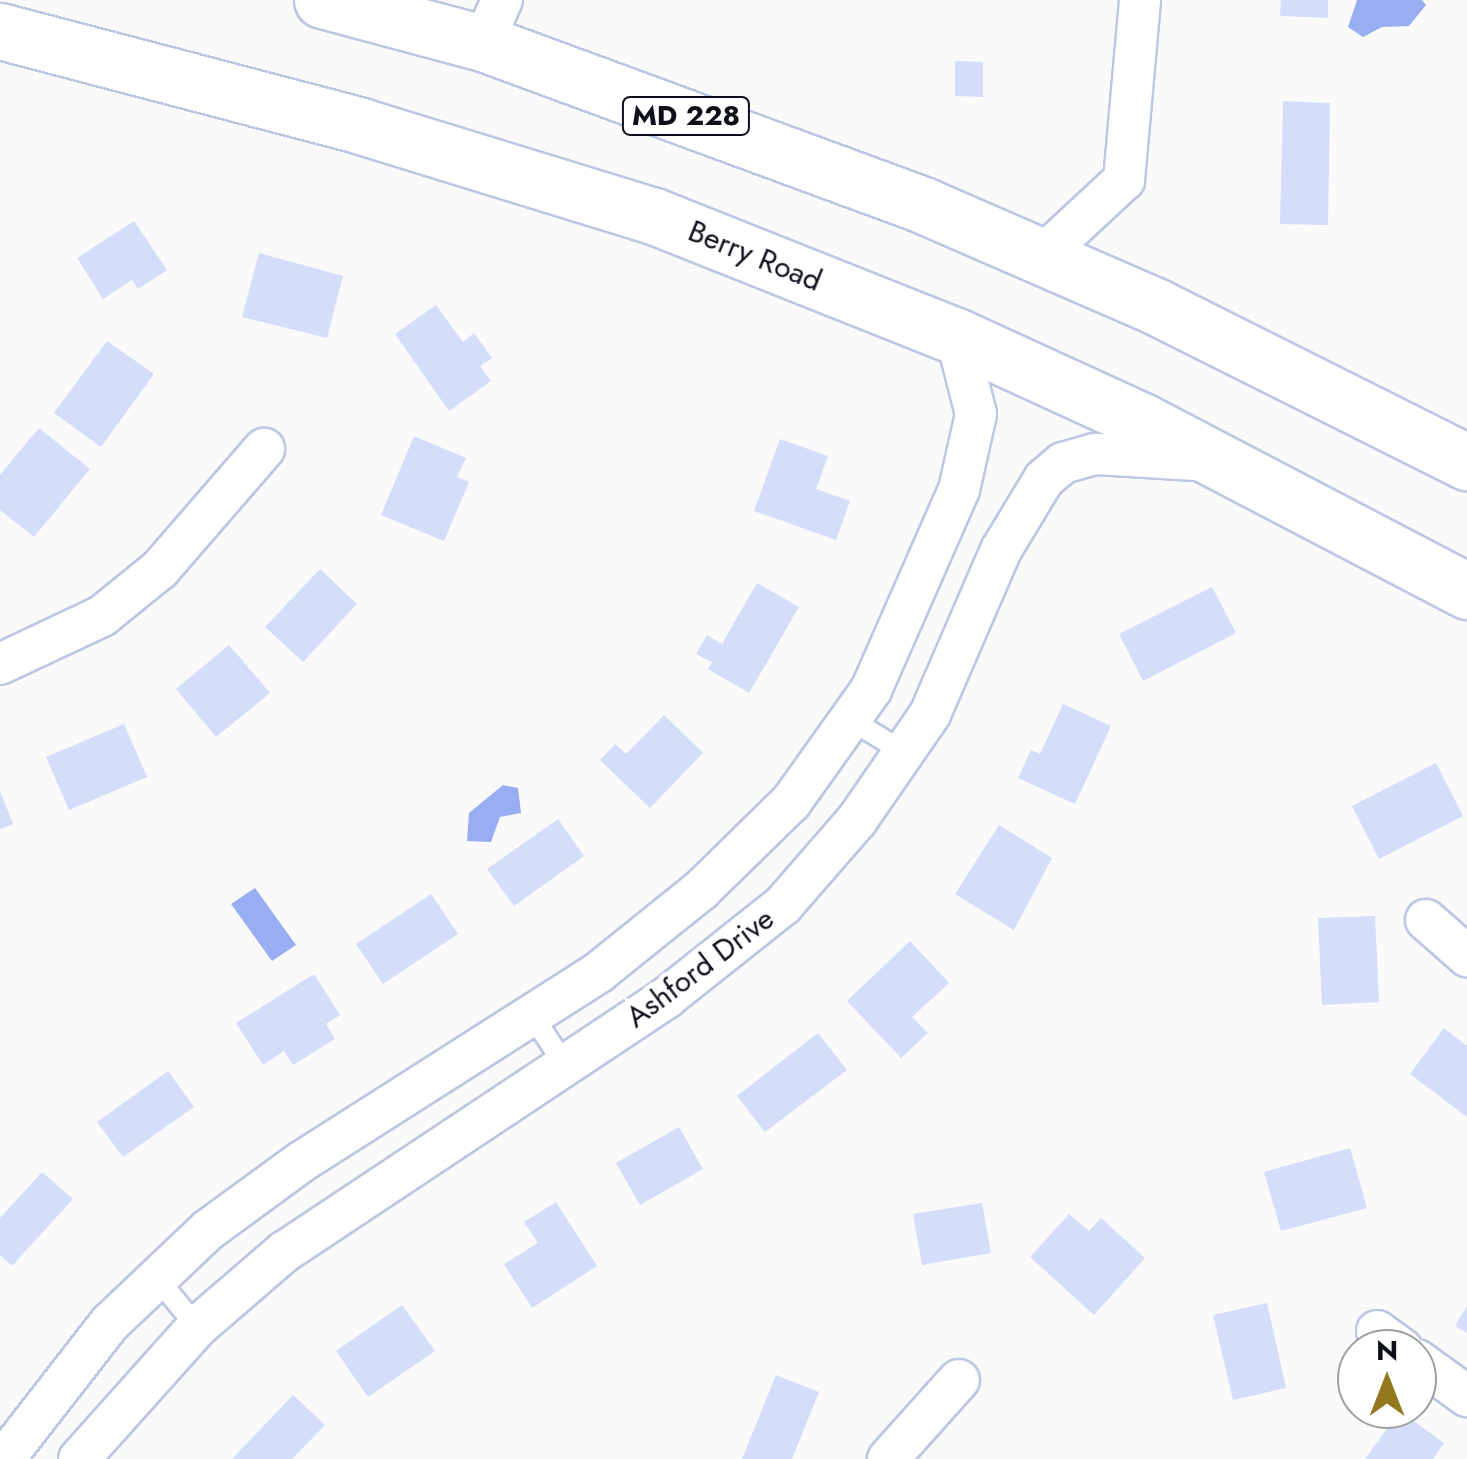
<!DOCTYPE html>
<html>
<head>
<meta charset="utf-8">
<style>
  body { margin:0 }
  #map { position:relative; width:1467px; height:1459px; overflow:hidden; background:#fafafa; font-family:Jost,sans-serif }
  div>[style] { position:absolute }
  .water>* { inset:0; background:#99adf3 }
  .building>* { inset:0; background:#d4ddfa }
  .roads { filter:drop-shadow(2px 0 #bdc6e2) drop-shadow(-2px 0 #bdc6e2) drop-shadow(0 2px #bdc6e2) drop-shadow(0 -2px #bdc6e2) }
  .service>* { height:20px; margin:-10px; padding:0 10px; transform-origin:10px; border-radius:10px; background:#fff }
  .minor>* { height:40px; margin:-20px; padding:0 20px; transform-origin:20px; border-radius:20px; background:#fff }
  .trunk>* { height:55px; margin:-27.5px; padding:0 27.5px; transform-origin:27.5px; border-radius:27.5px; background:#fff }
  span { translate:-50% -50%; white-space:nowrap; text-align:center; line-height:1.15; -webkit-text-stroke:9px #fff; paint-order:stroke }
  .shield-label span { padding:2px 8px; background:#fff; border:2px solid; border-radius:8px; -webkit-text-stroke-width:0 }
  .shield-label { font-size:28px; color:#0d0f19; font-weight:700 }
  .street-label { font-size:30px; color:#0d0f19 }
  .north { position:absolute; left:1337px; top:1329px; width:100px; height:100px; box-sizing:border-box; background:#fff; border:2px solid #9e9fa3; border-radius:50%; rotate:0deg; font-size:28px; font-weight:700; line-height:40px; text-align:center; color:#0d0f19 }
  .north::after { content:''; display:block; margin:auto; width:35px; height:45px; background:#92781e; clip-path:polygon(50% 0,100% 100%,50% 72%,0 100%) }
</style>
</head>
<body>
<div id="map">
  <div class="water">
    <i style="clip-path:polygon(1357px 0,1422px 0,1426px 5px,1409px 26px,1382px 27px,1363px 37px,1348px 27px)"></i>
    <i style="clip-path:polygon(503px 785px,518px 788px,521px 813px,500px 817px,491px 842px,467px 841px,469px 813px)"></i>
    <i style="clip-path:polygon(255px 888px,296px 945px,272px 961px,231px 904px)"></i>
  </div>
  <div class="building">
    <i style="clip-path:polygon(1281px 0,1328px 0,1328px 18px,1280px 16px)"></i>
    <i style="clip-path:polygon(955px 61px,983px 62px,983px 97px,955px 96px)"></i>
    <i style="clip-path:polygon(1283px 101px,1330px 103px,1328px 225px,1280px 224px)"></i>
    <i style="clip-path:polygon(134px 221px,167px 270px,138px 289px,132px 280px,103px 299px,77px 258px)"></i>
    <i style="clip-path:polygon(259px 253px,343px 276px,327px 338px,242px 317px)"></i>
    <i style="clip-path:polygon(436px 305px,463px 342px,474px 333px,492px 358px,480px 366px,491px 381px,449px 411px,395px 334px)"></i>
    <i style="clip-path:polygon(107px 341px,154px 374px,101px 447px,54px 413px)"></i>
    <i style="clip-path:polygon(39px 428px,90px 469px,34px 537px,0 510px,0 475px)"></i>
    <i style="clip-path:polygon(414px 436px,466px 458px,457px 477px,469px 482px,444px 541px,381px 515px)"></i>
    <i style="clip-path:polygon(780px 439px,828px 456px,816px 489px,850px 501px,836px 540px,754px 511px)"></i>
    <i style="clip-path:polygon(320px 569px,357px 604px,303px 662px,265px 627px)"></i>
    <i style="clip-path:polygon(757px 583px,799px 607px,749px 693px,708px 669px,712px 662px,696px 654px,707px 635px,722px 644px)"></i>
    <i style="clip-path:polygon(1212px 587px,1236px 633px,1143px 681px,1119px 634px)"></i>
    <i style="clip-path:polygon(229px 645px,270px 693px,216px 737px,176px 689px)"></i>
    <i style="clip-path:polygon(1063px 704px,1111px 726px,1075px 804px,1018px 778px,1031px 750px,1040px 754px)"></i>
    <i style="clip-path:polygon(664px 715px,703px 753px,650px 808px,600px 760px,615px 744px,626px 754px)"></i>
    <i style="clip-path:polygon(124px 724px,147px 777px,69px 810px,46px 757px)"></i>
    <i style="clip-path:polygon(1436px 763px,1463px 816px,1379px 859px,1352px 806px)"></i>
    <i style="clip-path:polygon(0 791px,13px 824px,0 829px)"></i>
    <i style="clip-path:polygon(558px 819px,584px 856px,514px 906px,487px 869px)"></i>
    <i style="clip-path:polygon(999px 825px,1052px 858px,1014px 930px,955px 894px)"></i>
    <i style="clip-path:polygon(431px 894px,458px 934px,383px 984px,356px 944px)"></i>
    <i style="clip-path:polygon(1375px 916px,1379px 1002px,1322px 1005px,1318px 918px)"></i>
    <i style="clip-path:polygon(910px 941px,949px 983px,912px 1017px,928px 1033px,901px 1058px,847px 1001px)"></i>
    <i style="clip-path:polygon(314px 974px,340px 1015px,326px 1024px,335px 1039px,293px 1065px,284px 1051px,263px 1065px,236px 1023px)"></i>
    <i style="clip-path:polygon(1444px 1028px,1467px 1046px,1467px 1117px,1410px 1074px)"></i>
    <i style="clip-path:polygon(818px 1033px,847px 1070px,765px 1132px,737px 1096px)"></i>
    <i style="clip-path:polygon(168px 1071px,194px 1107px,123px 1157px,97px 1122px)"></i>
    <i style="clip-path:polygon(679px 1127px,703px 1169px,640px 1205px,616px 1163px)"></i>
    <i style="clip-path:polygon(1350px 1148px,1367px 1208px,1281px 1231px,1264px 1172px)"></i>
    <i style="clip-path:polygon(42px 1172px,73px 1199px,12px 1266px,0 1255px,0 1218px)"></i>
    <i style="clip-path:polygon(556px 1202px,597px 1266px,532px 1308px,504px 1264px,538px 1243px,524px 1222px)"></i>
    <i style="clip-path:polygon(982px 1203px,991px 1253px,922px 1265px,913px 1214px)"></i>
    <i style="clip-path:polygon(1069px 1214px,1089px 1231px,1101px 1218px,1145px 1258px,1094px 1315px,1030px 1257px)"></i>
    <i style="clip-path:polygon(1267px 1303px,1286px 1388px,1233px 1400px,1213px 1315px)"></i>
    <i style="clip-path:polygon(402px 1305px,435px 1351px,368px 1397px,336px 1351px)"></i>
    <i style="clip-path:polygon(1467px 1306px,1467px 1333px,1455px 1326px)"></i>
    <i style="clip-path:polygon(776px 1375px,819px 1392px,792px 1459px,742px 1459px)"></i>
    <i style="clip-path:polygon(293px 1395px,325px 1425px,292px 1459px,232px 1459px)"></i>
    <i style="clip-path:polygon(1400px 1411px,1444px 1443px,1433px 1459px,1365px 1459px)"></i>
  </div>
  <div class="roads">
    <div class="service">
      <i style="left:853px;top:721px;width:61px;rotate:31.6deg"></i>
      <i style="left:532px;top:1015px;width:60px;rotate:56.6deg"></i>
      <i style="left:156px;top:1277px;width:65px;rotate:50.6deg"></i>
    </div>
    <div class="minor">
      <i style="left:483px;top:43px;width:47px;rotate:-66.2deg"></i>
      <i style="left:1041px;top:257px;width:113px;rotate:-42.9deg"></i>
      <i style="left:1124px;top:180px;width:181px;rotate:-84.9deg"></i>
      <i style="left:0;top:664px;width:113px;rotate:-25.2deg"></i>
      <i style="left:102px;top:616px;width:75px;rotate:-39deg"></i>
      <i style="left:160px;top:569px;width:159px;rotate:-49.1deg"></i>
      <i style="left:1426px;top:920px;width:55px;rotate:41.3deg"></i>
      <i style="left:1377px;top:1331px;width:31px;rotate:36deg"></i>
      <i style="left:1417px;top:1360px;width:62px;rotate:35.8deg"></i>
      <i style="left:4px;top:1459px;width:172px;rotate:-52.1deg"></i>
      <i style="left:110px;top:1323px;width:135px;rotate:-43.5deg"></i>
      <i style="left:208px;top:1230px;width:115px;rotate:-36.2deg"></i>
      <i style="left:301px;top:1162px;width:353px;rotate:-32.5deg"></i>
      <i style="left:599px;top:972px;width:131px;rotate:-38.8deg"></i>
      <i style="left:701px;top:890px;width:126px;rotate:-44.4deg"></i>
      <i style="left:791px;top:802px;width:138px;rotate:-54.5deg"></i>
      <i style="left:871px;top:690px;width:219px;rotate:-66.3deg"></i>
      <i style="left:959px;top:490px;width:78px;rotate:-77.4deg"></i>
      <i style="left:976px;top:414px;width:81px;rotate:-104.4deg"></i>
      <i style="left:79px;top:1459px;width:177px;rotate:-48.2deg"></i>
      <i style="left:197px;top:1327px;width:115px;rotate:-40.8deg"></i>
      <i style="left:284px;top:1252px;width:459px;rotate:-33.6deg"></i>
      <i style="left:666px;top:998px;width:149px;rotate:-38.5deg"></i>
      <i style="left:783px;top:905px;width:113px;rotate:-49deg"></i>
      <i style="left:857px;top:820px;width:129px;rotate:-55.4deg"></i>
      <i style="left:930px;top:714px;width:179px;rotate:-66.6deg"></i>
      <i style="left:1001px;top:550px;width:83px;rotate:-58.8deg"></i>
      <i style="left:1044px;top:479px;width:25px;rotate:-40deg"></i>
      <i style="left:1063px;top:463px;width:33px;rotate:-16deg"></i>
      <i style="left:1095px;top:454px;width:113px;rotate:3.5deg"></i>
      <i style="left:888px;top:1459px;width:106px;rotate:-48.1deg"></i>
    </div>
    <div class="trunk">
      <i style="left:322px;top:0;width:167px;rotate:15deg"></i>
      <i style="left:483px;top:43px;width:471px;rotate:20.2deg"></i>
      <i style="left:925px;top:206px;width:251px;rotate:23.5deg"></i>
      <i style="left:1155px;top:306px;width:349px;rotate:26.6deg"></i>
      <i style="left:0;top:31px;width:373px;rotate:14.7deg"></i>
      <i style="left:361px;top:126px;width:307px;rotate:17.1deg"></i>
      <i style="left:654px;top:216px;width:325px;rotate:21.7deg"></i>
      <i style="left:956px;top:336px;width:205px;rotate:24.6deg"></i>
      <i style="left:1142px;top:421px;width:367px;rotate:27.6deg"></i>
    </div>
  </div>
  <div class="shield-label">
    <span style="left:686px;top:116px">MD 228</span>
  </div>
  <div class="street-label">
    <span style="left:755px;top:256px;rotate:22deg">Berry Road</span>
    <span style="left:700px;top:968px;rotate:-37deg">Ashford Drive</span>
  </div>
  <div class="north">N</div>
</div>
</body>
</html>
